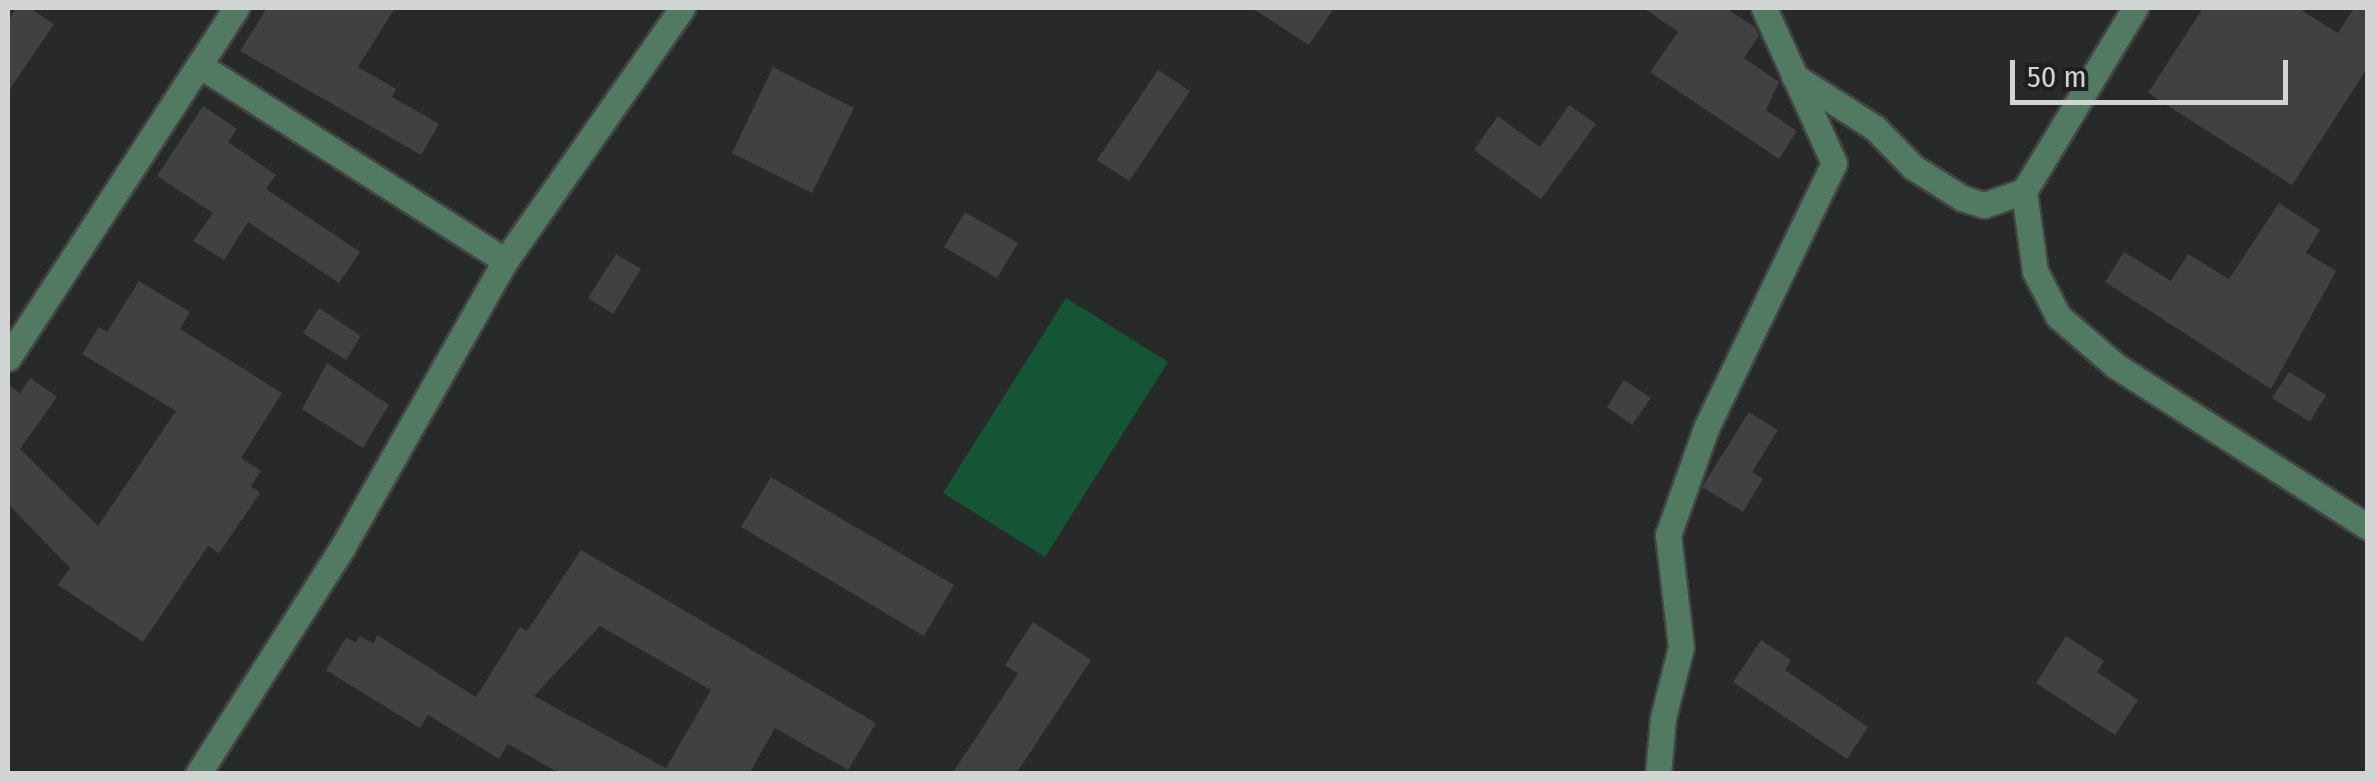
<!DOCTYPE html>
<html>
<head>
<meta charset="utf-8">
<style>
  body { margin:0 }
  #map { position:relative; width:2375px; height:781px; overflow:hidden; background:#272a28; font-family:"Fira Sans Condensed",sans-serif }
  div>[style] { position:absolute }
  .green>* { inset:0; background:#155536 }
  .building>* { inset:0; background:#404241 }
  .roads { filter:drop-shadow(2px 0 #434544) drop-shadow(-2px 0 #434544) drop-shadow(0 2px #434544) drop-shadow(0 -2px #434544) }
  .minor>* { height:25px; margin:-12.5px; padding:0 12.5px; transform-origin:12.5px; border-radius:12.5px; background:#527a63 }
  span { translate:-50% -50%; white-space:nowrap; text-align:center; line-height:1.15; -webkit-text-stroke:8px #1e201f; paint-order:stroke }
  .frame { position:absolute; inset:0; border:10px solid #d3d5d4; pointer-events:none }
  .scale { position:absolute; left:2010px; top:60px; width:278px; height:45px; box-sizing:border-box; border:5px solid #d3d5d4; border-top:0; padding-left:12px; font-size:30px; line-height:35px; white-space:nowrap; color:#d3d5d4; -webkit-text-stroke:8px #1e201f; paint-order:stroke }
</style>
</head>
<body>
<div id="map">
  <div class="green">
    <i style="clip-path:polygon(1066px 298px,1168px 362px,1045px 557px,943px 493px)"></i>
  </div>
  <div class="building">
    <i style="clip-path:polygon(16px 8px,29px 8px,54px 24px,8px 92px,8px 21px)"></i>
    <i style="clip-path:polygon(267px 8px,395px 8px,358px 67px,396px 89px,392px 97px,439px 124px,421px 155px,240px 51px)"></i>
    <i style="clip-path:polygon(1252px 8px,1334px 8px,1309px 45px)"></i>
    <i style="clip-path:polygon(1644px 8px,1725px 8px,1755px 27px,1759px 36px,1744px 58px,1779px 82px,1766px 110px,1797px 131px,1779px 159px,1650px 72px,1678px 32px)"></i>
    <i style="clip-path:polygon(2203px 8px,2298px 8px,2338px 33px,2354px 8px,2368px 8px,2368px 67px,2292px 185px,2148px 93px)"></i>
    <i style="clip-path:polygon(773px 67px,854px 108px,812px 193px,732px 153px)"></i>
    <i style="clip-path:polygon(1158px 70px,1190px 91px,1129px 181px,1097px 160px)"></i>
    <i style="clip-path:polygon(1569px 105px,1596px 124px,1541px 199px,1474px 150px,1498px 116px,1540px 147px)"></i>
    <i style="clip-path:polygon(203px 106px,237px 129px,228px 142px,276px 175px,266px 189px,360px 252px,339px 283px,248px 222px,224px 260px,193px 241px,213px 213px,157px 176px)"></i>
    <i style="clip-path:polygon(2279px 203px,2320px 230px,2306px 253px,2336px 271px,2271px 389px,2105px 282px,2124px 252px,2171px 281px,2188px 254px,2229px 279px)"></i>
    <i style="clip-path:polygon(965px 212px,1018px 243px,997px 278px,944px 247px)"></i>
    <i style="clip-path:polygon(616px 254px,641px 269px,613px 314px,588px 298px)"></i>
    <i style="clip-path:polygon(139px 281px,190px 312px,180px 329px,282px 393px,241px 458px,261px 471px,251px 486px,260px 493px,219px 553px,208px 546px,143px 642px,58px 585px,70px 568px,8px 504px,8px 384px,20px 393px,30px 378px,57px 397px,20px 449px,98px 526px,176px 411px,82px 354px,99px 327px,107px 332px)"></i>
    <i style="clip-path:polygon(319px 308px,361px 336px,346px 360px,303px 333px)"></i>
    <i style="clip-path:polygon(327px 363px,389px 405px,363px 448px,302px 409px)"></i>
    <i style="clip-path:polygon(2289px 372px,2326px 395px,2310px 422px,2272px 398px)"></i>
    <i style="clip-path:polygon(1624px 380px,1651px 398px,1632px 425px,1607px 407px)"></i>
    <i style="clip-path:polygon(1749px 412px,1778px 430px,1752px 472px,1763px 479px,1743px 512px,1702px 487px)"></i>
    <i style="clip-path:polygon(771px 477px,954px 585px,924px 636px,741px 527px)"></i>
    <i style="clip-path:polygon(evenodd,581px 550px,876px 723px,848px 770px,775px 728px,749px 774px,561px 774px,508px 744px,499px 759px,428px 715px,420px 728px,326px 670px,346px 638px,356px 642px,360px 636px,374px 644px,377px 635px,476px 697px,520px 627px,527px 631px,581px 550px,600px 626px,711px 690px,666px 768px,534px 696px,600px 626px)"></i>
    <i style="clip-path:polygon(1033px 622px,1091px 660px,1016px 774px,952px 774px,1018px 674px,1005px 665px)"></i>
    <i style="clip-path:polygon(2066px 636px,2104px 661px,2097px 672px,2138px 700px,2115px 735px,2036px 683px)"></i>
    <i style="clip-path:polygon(1761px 640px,1791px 660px,1785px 670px,1868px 727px,1847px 759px,1733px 682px)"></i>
  </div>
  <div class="roads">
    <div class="minor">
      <i style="left:2135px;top:8px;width:214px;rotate:121.2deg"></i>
      <i style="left:2024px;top:191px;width:81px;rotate:82.2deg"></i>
      <i style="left:2035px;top:271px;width:51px;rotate:62.9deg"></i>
      <i style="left:2058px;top:316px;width:77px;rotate:40.8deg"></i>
      <i style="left:2116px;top:366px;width:299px;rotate:32.6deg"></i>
      <i style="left:199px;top:65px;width:363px;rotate:32.6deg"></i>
      <i style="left:1794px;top:76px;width:96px;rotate:32.7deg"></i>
      <i style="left:1875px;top:128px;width:54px;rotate:45.7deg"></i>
      <i style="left:1913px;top:167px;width:58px;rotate:32.3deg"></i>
      <i style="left:1962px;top:198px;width:23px;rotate:18deg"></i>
      <i style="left:1984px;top:205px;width:42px;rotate:-19.3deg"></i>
      <i style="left:8px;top:358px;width:418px;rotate:-56.9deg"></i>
      <i style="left:198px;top:774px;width:268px;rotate:-57.5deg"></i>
      <i style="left:342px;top:548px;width:330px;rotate:-60.4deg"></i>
      <i style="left:505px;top:261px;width:309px;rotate:-55deg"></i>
      <i style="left:1658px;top:774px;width:56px;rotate:-84.9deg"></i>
      <i style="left:1663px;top:718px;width:73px;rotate:-75.8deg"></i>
      <i style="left:1681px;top:647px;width:113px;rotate:-96.6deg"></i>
      <i style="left:1668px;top:535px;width:114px;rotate:-70.4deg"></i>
      <i style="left:1706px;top:428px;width:294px;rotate:-64.2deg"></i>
      <i style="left:1834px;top:163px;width:170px;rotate:-114.3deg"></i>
    </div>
  </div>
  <div class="frame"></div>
  <div class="scale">50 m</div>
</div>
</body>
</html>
